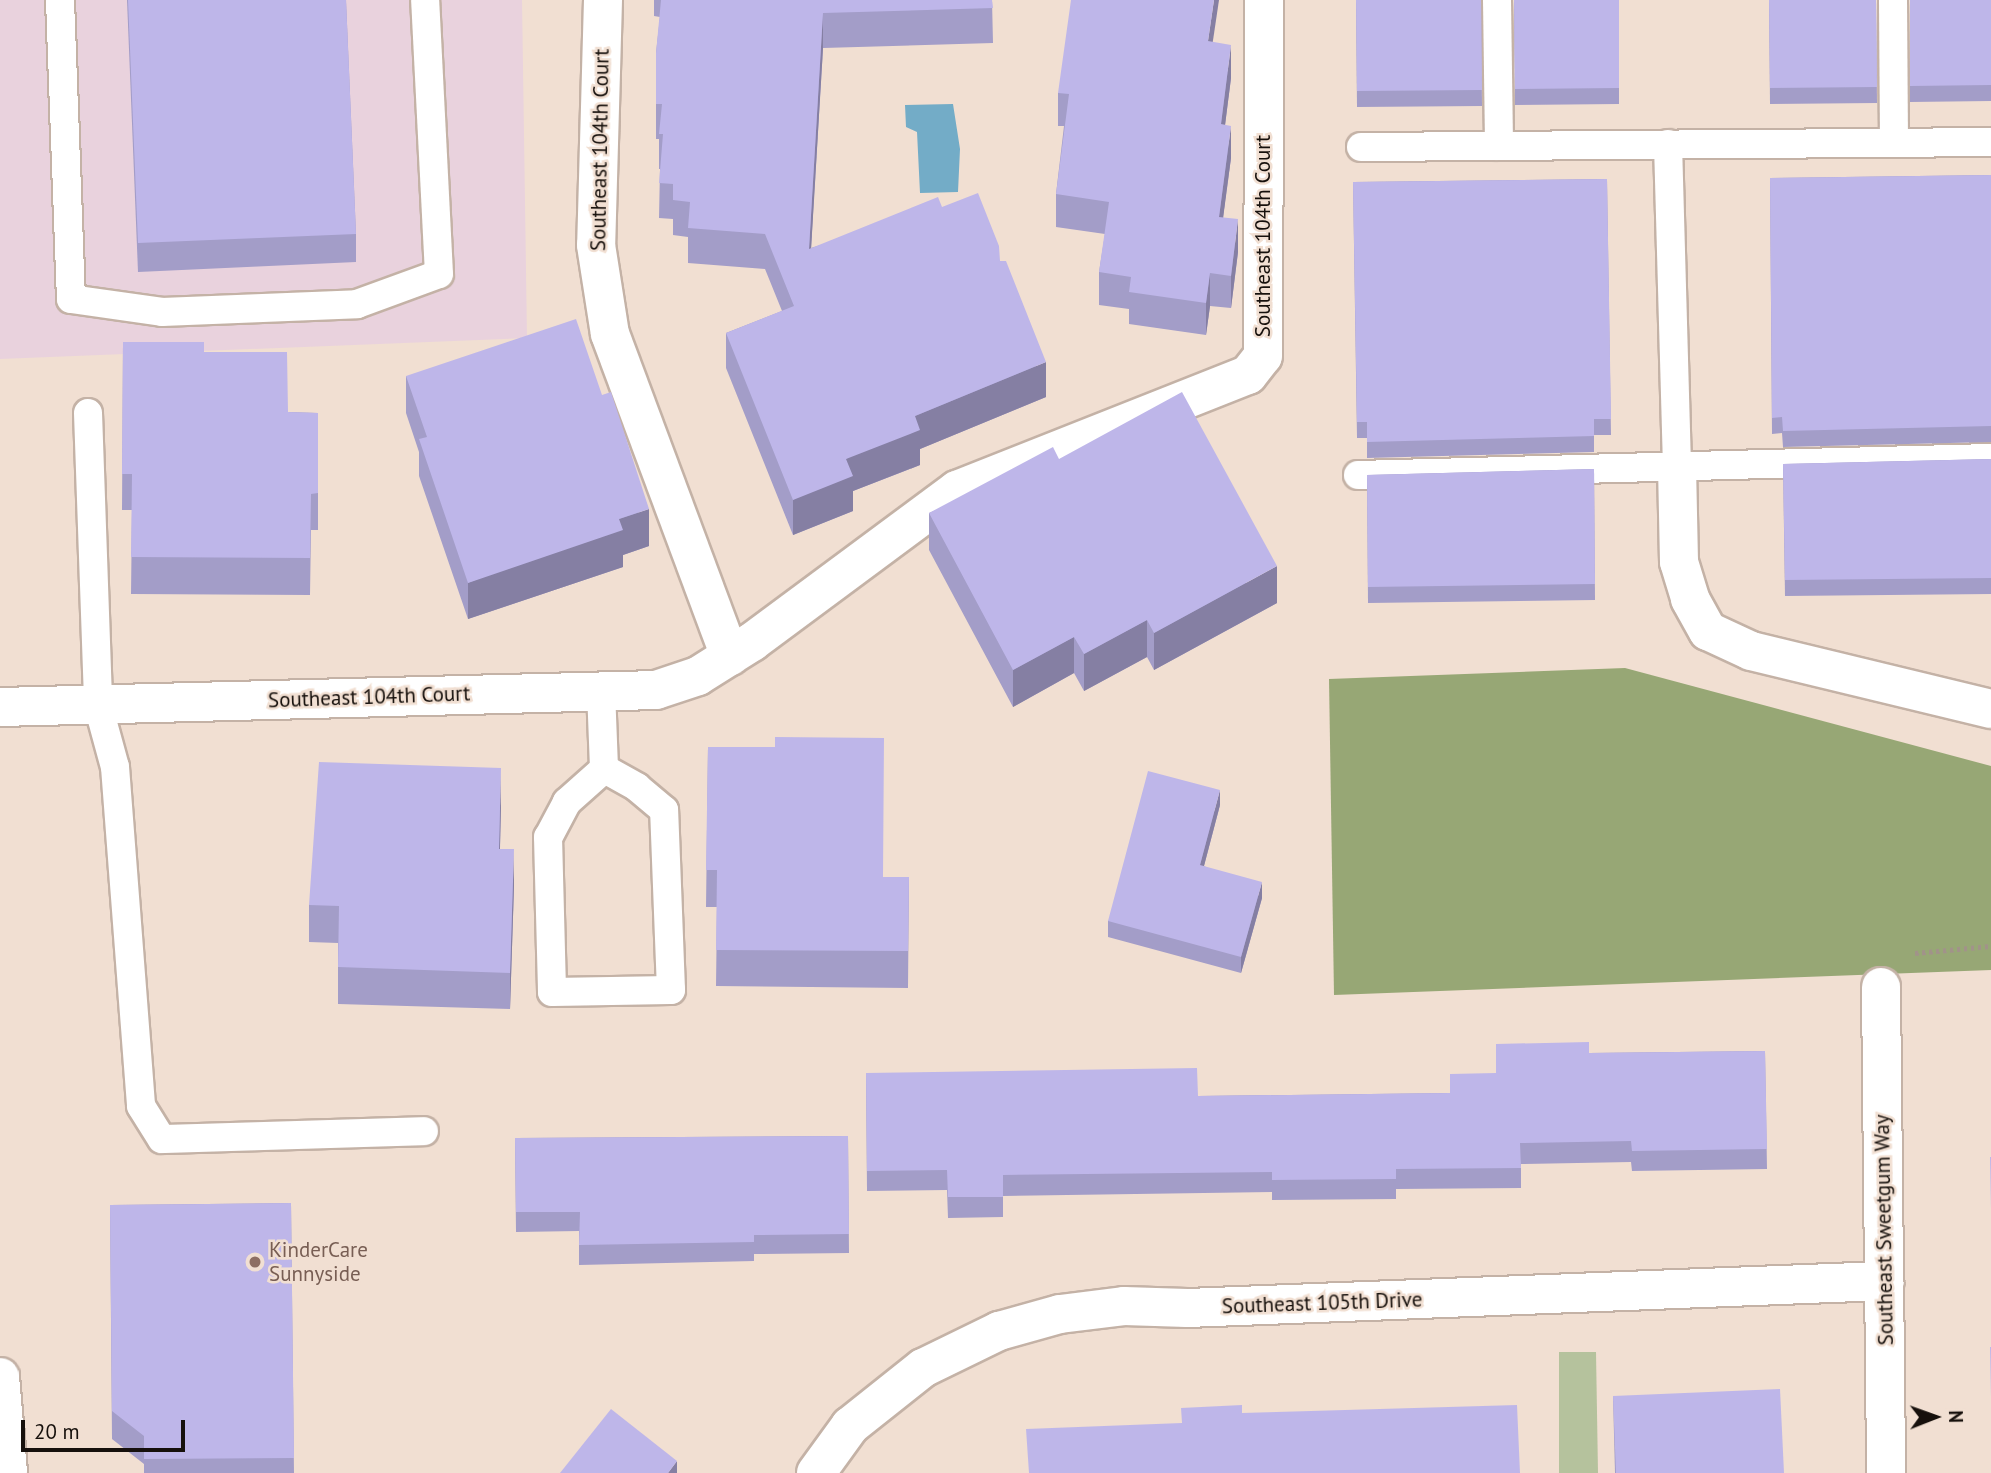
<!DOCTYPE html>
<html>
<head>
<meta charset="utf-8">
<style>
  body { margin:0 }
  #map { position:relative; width:1991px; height:1473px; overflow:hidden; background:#f1dfd2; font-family:"PT Sans",sans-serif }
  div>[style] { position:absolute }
  .commercial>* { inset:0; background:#e9d2dd }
  .green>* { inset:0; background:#b5c29d }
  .forest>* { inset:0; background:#97a775 }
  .water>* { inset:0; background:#73acc7 }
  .path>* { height:4.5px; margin-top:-2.25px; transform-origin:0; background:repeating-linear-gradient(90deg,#a19389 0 3.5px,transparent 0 7px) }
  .roads { filter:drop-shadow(2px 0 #c4b2a6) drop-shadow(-2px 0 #c4b2a6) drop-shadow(0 2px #c4b2a6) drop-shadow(0 -2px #c4b2a6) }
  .service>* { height:28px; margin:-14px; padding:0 14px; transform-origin:14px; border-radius:14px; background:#fff }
  .minor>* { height:38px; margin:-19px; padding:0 19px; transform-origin:19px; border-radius:19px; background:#fff }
  .primary>* { height:38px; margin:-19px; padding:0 19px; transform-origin:19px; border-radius:19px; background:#fff }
  .wall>* { inset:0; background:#a39dc8 }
  .shaded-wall>* { inset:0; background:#857fa3 }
  .building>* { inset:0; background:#beb6e9 }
  .dots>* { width:19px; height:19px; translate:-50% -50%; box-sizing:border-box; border:4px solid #f1dfd2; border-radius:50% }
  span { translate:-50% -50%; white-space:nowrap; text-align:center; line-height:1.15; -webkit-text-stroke:5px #f1dfd2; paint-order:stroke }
  .street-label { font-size:21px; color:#16100c }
  .education-label { font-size:21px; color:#785e54 }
  .left { translate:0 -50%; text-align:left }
  .north { position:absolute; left:1900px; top:1382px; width:70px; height:70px; -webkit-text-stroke:5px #f1dfd2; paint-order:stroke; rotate:89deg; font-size:19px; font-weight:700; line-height:28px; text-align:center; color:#16100c }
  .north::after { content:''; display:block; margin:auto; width:24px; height:32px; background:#16100c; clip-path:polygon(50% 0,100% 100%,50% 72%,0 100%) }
  .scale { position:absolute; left:21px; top:1420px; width:164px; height:32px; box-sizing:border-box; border:4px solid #16100c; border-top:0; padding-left:9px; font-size:21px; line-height:24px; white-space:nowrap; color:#16100c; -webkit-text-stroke:5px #f1dfd2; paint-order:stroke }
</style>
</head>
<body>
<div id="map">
  <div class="commercial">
    <i style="clip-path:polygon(0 0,522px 0,527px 338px,0 359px)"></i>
  </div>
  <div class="green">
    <i style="clip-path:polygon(1559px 1352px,1596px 1352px,1598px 1473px,1559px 1473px)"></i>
  </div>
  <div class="forest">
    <i style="clip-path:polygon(1625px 668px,1991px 766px,1991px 970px,1334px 995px,1329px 679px)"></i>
  </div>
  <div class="water">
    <i style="clip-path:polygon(953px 104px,960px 149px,958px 192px,920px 193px,917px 132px,906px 127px,905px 105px)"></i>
  </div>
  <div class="path">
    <i style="left:1915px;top:953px;width:76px;rotate:-5.3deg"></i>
  </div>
  <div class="roads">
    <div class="service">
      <i style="left:60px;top:0;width:299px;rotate:87.9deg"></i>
      <i style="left:71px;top:299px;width:92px;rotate:8.1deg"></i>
      <i style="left:162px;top:312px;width:195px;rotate:-2.3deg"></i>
      <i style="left:357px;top:304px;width:87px;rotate:-20.1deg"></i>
      <i style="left:439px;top:274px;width:274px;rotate:-92.9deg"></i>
      <i style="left:1497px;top:0;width:146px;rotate:89.2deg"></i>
      <i style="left:1893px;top:0;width:143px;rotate:89.6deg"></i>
      <i style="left:1668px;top:144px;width:322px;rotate:88.4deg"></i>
      <i style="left:1361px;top:147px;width:630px;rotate:-0.45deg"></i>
      <i style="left:88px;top:413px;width:292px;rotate:88deg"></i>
      <i style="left:98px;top:705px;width:64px;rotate:74.7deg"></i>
      <i style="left:115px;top:767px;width:340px;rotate:85.6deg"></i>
      <i style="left:141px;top:1106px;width:39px;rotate:58deg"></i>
      <i style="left:162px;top:1139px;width:262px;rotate:-1.7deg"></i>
      <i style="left:1358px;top:475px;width:633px;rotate:-1.54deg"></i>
      <i style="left:601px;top:690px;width:79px;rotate:87.8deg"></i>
      <i style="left:604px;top:769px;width:50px;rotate:138.3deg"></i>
      <i style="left:567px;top:802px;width:40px;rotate:118deg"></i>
      <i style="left:548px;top:837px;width:155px;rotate:88.5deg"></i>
      <i style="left:552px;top:992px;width:119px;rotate:-1deg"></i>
      <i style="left:671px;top:990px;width:180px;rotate:-92.2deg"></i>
      <i style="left:664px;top:810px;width:35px;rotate:-140deg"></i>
      <i style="left:637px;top:787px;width:38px;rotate:-151deg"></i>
    </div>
    <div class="minor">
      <i style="left:603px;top:0;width:245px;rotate:91.6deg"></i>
      <i style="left:596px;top:245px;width:90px;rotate:81.1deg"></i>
      <i style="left:610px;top:334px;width:344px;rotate:69.6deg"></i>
      <i style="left:1677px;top:466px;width:96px;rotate:88.8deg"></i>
      <i style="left:1679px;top:562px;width:39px;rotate:73deg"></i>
      <i style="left:1690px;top:599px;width:37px;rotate:61deg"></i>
      <i style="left:1708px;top:631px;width:47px;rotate:24.9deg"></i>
      <i style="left:1751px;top:651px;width:247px;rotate:13.6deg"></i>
      <i style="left:0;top:707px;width:656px;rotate:-1.48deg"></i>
      <i style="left:656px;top:690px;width:44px;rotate:-18.4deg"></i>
      <i style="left:698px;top:676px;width:64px;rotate:-32.2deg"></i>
      <i style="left:752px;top:642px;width:255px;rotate:-36.6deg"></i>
      <i style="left:957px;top:490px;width:313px;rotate:-21.6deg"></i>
      <i style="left:1248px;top:375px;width:24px;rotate:-52deg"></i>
      <i style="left:1263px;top:356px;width:356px;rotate:-89.8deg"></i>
      <i style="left:1881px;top:987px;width:486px;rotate:89.4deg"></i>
      <i style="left:816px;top:1473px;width:58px;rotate:-54.1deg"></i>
      <i style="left:850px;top:1426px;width:93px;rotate:-38.5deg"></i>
      <i style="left:923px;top:1368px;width:85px;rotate:-26deg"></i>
      <i style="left:999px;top:1331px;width:63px;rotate:-15.6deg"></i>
      <i style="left:1060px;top:1314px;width:64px;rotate:-7.1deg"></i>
      <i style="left:1124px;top:1306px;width:63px;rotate:1.8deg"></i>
      <i style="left:1187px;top:1308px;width:698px;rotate:-2.22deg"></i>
    </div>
    <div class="primary">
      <i style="left:0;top:1377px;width:96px;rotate:85.2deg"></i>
    </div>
  </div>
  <div class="wall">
    <i style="clip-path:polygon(127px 0,346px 0,356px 234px,356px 262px,138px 272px)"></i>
    <i style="clip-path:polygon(654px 0,992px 0,993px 43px,823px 48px,811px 248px,942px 207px,1000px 261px,1046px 397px,920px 449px,920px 465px,853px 491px,853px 511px,793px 535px,726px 368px,726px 333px,782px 311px,765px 269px,688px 263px,688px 237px,673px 235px,673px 219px,659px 218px,660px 169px,659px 169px,659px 139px,656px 139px,656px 53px,660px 17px,654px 16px)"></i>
    <i style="clip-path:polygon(1356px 0,1481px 0,1482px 106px,1357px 107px)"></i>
    <i style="clip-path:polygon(1514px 0,1619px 0,1619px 104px,1515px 105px)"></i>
    <i style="clip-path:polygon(1769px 0,1876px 0,1877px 103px,1770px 104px)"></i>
    <i style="clip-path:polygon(1910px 0,1991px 0,1991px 101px,1910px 102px)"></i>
    <i style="clip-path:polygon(1213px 42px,1231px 78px,1225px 125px,1231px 158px,1223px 217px,1238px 252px,1231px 308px,1210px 306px,1206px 335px,1129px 324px,1129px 309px,1099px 305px,1099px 272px,1105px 234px,1056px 227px,1056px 194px,1064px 126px,1058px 126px,1058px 93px)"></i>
    <i style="clip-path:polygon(1991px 175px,1991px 442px,1783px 447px,1782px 433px,1772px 434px,1770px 178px)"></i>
    <i style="clip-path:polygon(1607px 179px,1611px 435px,1594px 435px,1594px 452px,1367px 458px,1367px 438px,1357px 438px,1353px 182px)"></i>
    <i style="clip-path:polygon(123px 342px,204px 352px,288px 412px,318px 413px,318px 530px,311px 530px,310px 595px,131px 594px,132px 510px,122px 510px)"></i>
    <i style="clip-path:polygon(406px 376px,602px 395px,649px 546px,623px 555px,623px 567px,468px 619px,419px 476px,419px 452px,406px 413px)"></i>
    <i style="clip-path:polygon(1059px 459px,1277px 603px,1154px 670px,1147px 657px,1084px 691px,1074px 673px,1013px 707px,929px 550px,929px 513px)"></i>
    <i style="clip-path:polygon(1991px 459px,1991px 594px,1785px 596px,1783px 464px)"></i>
    <i style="clip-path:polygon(1594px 469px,1595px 600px,1368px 603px,1367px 475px)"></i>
    <i style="clip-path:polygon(708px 747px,883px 877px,909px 877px,908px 988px,716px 986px,717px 907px,706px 907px)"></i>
    <i style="clip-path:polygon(501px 805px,500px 849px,514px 886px,510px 1009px,338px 1004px,338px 943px,309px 942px,309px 905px)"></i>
    <i style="clip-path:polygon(1220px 805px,1204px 866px,1262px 898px,1241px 973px,1108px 937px,1108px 921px)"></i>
    <i style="clip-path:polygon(1765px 1051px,1767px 1169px,1632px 1171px,1631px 1162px,1521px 1164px,1521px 1188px,1396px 1189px,1396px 1199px,1272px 1200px,1272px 1192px,1003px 1196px,1003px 1217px,948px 1218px,947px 1190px,867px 1191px,866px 1073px,1198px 1096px,1450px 1093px,1496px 1073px,1589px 1053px)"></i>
    <i style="clip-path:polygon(848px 1136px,849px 1253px,754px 1254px,754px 1261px,579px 1265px,579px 1231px,516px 1232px,515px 1138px)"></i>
    <i style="clip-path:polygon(291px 1203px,294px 1473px,144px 1473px,144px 1464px,112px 1439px,110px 1205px)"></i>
    <i style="clip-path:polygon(1613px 1396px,1784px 1473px,1615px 1473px)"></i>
  </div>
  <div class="shaded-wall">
    <i style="clip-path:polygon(1214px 0,1219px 0,1208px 74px,1208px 41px)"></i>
    <i style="clip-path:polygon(823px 13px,823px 48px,809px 284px,809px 249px)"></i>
    <i style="clip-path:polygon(1231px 45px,1231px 78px,1221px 157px,1221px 124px)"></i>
    <i style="clip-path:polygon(1231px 126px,1231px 158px,1219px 249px,1219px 217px)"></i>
    <i style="clip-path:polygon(1238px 219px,1238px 252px,1231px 308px,1231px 276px)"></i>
    <i style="clip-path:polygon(1210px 273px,1210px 306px,1206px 335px,1206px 303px)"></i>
    <i style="clip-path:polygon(1046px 362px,1046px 397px,920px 449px,920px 465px,853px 491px,853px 511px,793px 535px,793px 500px,846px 459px,915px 416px)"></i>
    <i style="clip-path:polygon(649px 509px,649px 546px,623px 555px,623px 567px,468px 619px,468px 583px,619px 519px)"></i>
    <i style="clip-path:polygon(1277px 566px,1277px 603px,1154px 670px,1154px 633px)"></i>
    <i style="clip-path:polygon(1147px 620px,1147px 657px,1084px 691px,1084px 654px)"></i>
    <i style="clip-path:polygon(1074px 637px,1074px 673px,1013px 707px,1013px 670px)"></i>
    <i style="clip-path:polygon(501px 768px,501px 805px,499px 885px,499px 849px)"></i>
    <i style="clip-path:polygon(1220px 790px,1220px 805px,1200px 881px,1200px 865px)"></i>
    <i style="clip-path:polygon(514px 849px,514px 886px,510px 1009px,510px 973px)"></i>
    <i style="clip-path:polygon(1262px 882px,1262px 898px,1241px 973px,1241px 957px)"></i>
    <i style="clip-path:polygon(677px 1461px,677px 1473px,668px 1473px)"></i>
  </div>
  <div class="building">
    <i style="clip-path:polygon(128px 0,346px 0,356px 234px,138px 243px)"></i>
    <i style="clip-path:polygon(661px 0,992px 0,993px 8px,823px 13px,809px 249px,938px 197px,942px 207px,978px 193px,999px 246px,1000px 261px,1006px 261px,1046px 362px,915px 416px,920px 430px,846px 459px,853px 476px,793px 500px,726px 333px,794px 306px,765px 234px,688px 228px,690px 202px,673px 200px,673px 184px,659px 183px,663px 134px,659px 134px,662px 104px,656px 104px,656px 53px)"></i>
    <i style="clip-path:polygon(1071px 0,1214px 0,1208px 41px,1231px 45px,1221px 124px,1231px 126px,1219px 217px,1238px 219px,1231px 276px,1210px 273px,1206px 303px,1129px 292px,1131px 277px,1099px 272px,1109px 202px,1056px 194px,1069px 94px,1058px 93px)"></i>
    <i style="clip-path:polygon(1356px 0,1481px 0,1482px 90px,1357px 91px)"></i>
    <i style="clip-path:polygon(1514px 0,1619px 0,1619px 88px,1515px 89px)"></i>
    <i style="clip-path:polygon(1769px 0,1876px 0,1877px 87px,1770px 88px)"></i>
    <i style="clip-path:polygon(1910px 0,1991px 0,1991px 85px,1910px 86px)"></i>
    <i style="clip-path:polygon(1991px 175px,1991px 426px,1783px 431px,1782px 417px,1772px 418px,1770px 178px)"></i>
    <i style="clip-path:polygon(1607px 179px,1611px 419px,1594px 419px,1594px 436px,1367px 442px,1367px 422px,1357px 422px,1353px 182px)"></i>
    <i style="clip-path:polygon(576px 319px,602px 395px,611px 392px,649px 509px,619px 519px,623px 530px,468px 583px,419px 439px,427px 437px,406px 376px)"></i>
    <i style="clip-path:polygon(123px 342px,204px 342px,204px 352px,287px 352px,288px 412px,318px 413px,318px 493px,311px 494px,310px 558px,131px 557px,132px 474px,122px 474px)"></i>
    <i style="clip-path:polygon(1182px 392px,1277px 566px,1154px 633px,1147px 620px,1084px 654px,1074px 637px,1013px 670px,929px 513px,1053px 447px,1059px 459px)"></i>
    <i style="clip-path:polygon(1991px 459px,1991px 578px,1785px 580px,1783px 464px)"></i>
    <i style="clip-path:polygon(1594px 469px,1595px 584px,1368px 587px,1367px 475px)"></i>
    <i style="clip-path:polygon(775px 737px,884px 738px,883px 877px,909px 877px,908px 951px,716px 950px,717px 870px,706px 870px,708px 747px,775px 747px)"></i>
    <i style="clip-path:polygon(319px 762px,501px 768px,499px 849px,514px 849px,510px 973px,338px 967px,339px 906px,309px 905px)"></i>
    <i style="clip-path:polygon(1148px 771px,1220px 790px,1200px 865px,1262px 882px,1241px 957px,1108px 921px)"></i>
    <i style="clip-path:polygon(1589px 1042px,1589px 1053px,1765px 1051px,1767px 1149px,1632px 1151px,1631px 1141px,1520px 1143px,1521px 1168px,1396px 1169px,1396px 1179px,1272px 1180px,1272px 1172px,1003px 1175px,1003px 1197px,948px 1197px,947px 1170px,867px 1171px,866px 1073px,1197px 1068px,1198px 1096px,1450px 1093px,1450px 1074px,1496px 1073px,1496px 1044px)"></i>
    <i style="clip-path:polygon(848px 1136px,849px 1234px,754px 1235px,754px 1242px,579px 1245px,580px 1212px,516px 1212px,515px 1138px)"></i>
    <i style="clip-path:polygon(1990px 1157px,1991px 1157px,1991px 1209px)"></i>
    <i style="clip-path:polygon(291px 1203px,294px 1458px,144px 1459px,144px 1436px,112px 1411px,110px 1205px)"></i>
    <i style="clip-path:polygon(1990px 1347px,1991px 1347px,1991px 1397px)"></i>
    <i style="clip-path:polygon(1780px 1389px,1784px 1473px,1616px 1473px,1613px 1396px)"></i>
    <i style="clip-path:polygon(1242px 1405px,1242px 1413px,1517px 1405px,1520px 1473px,1029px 1473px,1026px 1429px,1182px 1423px,1181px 1408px)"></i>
    <i style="clip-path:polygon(611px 1409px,677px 1461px,668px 1473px,560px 1473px)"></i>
  </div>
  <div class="dots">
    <i style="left:255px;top:1262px;background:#8d6e63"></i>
  </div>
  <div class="street-label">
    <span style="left:600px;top:150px;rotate:-89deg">Southeast 104th Court</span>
    <span style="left:1263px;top:236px;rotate:-90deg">Southeast 104th Court</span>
    <span style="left:369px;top:697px;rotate:-2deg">Southeast 104th Court</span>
    <span style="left:1884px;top:1230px;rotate:-91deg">Southeast Sweetgum Way</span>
    <span style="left:1322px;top:1303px;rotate:-2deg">Southeast 105th Drive</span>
  </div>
  <div class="education-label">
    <span class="left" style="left:269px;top:1262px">KinderCare<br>Sunnyside</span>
  </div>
  <div class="north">N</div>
  <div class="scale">20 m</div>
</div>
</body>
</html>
